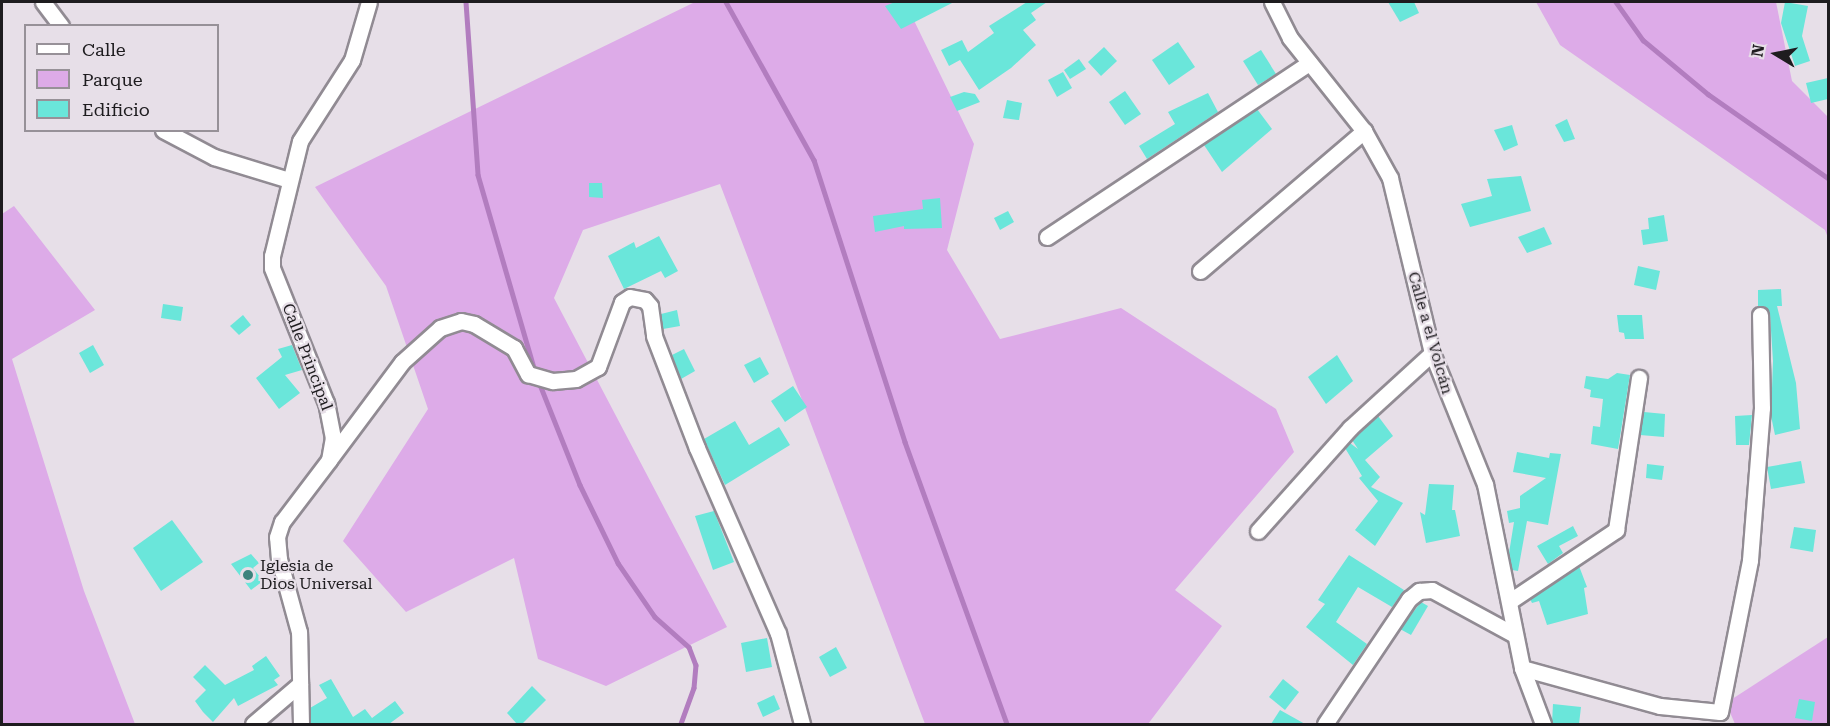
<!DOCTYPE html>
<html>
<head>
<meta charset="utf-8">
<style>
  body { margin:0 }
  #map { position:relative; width:1830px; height:726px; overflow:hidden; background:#e7dfe8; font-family:"Roboto Serif",serif }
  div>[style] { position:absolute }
  .green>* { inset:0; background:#ddabe8 }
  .stream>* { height:4.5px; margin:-2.25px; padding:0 2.25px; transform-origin:2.25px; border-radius:2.25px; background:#b27dbf }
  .building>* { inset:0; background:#6ae6da }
  .roads { filter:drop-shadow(2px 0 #918b93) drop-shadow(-2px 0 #918b93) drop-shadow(0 2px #918b93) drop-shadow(0 -2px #918b93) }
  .minor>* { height:15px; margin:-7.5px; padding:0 7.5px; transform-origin:7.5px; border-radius:7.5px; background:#fff }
  .dots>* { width:16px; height:16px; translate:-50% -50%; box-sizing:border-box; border:3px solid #e7dfe8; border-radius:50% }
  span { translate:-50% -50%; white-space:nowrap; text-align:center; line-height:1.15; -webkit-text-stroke:4.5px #e7dfe8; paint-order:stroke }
  .street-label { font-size:16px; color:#1e1c1f }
  .poi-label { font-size:16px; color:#1e1c1f }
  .left { translate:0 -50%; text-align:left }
  .frame { position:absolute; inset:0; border:3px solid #1e1c1f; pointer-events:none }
  .legend { position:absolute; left:24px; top:24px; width:195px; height:108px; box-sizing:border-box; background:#e7dfe8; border:2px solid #979198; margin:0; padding:8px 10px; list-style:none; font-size:18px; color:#1e1c1f }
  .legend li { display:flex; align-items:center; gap:12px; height:30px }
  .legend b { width:30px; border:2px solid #979198 }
  .north { position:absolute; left:1746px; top:24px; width:60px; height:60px; -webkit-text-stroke:4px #e7dfe8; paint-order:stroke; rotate:280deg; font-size:16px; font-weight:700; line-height:24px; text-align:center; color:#1e1c1f }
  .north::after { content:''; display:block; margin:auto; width:21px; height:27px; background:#1e1c1f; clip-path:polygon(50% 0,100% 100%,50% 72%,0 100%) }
</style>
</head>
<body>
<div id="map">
  <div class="green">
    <i style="clip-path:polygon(695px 2px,905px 2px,974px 144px,947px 250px,1000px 339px,1121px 308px,1276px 409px,1294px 452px,1175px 590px,1222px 626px,1148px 724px,925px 724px,720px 184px,583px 230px,554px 298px,727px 627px,606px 686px,538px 659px,514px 558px,406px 612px,343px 541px,428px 409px,386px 286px,315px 187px)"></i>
    <i style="clip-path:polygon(1536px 2px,1776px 2px,1792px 81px,1828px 117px,1828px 238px,1825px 230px,1560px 45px)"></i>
    <i style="clip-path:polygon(14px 206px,95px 310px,12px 359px,84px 591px,135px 724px,2px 724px,2px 214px)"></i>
    <i style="clip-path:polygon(1828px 637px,1828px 724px,1735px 724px,1726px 703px)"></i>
  </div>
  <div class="stream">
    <i style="left:466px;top:2px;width:173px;rotate:86deg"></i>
    <i style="left:478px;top:175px;width:204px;rotate:73.8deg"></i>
    <i style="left:726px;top:2px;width:181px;rotate:60.9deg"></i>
    <i style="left:814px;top:160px;width:296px;rotate:72.1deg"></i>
    <i style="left:905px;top:442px;width:300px;rotate:70.1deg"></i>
    <i style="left:1616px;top:2px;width:47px;rotate:54.6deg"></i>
    <i style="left:1643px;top:40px;width:85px;rotate:39.7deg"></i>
    <i style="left:1708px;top:94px;width:146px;rotate:35deg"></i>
    <i style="left:539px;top:382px;width:111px;rotate:68.3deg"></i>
    <i style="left:580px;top:485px;width:87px;rotate:64deg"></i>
    <i style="left:618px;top:563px;width:65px;rotate:55.6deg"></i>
    <i style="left:655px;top:617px;width:45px;rotate:41.4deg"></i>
    <i style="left:689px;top:647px;width:19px;rotate:69deg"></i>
    <i style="left:696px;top:665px;width:23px;rotate:95deg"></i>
    <i style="left:694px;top:688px;width:38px;rotate:110deg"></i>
  </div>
  <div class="building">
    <i style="clip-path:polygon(895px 2px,954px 2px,901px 29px,885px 6px)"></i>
    <i style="clip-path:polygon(1027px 2px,1047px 2px,1031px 13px,1036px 20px,1023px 30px,1036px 45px,1011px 68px,979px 90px,960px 60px,949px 66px,941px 50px,962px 40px,968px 52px,994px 33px,989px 26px)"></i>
    <i style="clip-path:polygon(1388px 2px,1414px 2px,1419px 13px,1400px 22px)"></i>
    <i style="clip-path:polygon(1785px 2px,1808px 6px,1802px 36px,1810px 61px,1795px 66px,1781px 23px)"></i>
    <i style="clip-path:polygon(1178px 42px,1195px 67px,1169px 85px,1152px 60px)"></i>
    <i style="clip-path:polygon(1104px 47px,1117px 61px,1101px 76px,1088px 62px)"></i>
    <i style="clip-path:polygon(1261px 50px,1276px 74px,1258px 85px,1243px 61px)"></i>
    <i style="clip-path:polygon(1079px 59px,1086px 69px,1070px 79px,1064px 70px)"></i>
    <i style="clip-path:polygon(1063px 72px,1072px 88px,1057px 97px,1048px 80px)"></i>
    <i style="clip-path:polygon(1828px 78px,1828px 99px,1811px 103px,1806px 83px)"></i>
    <i style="clip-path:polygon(1125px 91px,1141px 114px,1125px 125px,1109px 102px)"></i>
    <i style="clip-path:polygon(964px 92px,975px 94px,980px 102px,957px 111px,950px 97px)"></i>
    <i style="clip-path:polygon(1208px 93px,1218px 112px,1147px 159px,1139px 146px,1175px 124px,1168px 112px)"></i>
    <i style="clip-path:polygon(1007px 100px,1022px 103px,1019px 120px,1003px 118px)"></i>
    <i style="clip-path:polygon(1257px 109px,1272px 129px,1222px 172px,1204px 145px)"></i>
    <i style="clip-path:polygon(1567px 119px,1575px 139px,1564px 142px,1555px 125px)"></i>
    <i style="clip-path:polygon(1512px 125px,1518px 145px,1504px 151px,1494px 130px)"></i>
    <i style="clip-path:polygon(1521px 176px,1531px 211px,1470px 227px,1461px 204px,1492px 196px,1487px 179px)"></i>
    <i style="clip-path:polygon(589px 183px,602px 183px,603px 198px,589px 197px)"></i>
    <i style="clip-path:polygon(940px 198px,942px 228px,904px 229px,904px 226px,875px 232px,873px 216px,923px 209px,922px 200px)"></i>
    <i style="clip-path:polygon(1008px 211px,1014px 222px,1000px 230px,994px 218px)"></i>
    <i style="clip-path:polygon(1664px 215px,1668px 241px,1643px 245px,1641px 230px,1649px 229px,1648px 218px)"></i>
    <i style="clip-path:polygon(1544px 227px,1552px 244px,1527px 253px,1518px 237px)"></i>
    <i style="clip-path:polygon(659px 236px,678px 271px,665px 278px,661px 271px,624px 289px,608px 256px,634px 242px,636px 248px)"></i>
    <i style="clip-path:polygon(1638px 266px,1660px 271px,1656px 290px,1634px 285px)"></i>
    <i style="clip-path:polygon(1781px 289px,1782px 306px,1777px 306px,1796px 383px,1800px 429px,1775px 435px,1771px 416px,1773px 361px,1770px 315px,1765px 307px,1758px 306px,1758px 290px)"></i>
    <i style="clip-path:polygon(163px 304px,183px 307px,181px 321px,161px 318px)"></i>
    <i style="clip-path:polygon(677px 310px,680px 326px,663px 329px,661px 314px)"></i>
    <i style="clip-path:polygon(243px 315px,251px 325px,239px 335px,230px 326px)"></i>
    <i style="clip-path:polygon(1617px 315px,1642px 315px,1644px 339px,1625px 339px,1624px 333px,1619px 332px)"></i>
    <i style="clip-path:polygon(93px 345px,104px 365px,90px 373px,79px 353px)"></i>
    <i style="clip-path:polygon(292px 345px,302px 370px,285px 375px,300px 393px,279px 409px,256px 378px,282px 357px,278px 349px)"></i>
    <i style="clip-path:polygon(684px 349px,695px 371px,681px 379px,672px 355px)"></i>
    <i style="clip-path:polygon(1337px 355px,1353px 381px,1326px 404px,1308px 377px)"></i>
    <i style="clip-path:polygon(760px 357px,769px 374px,754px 383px,744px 365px)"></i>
    <i style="clip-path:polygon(1617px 373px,1630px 375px,1618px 449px,1591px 444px,1593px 426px,1600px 427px,1603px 399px,1590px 397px,1591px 390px,1584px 388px,1586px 376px,1608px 379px)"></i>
    <i style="clip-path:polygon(793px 386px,807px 407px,785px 422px,771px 401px)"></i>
    <i style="clip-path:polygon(1644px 412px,1665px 414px,1664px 437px,1640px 435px)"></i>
    <i style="clip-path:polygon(1752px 415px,1749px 445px,1736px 445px,1735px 416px)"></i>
    <i style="clip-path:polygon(1378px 416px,1393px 436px,1365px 460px,1380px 477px,1371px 487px,1403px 503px,1375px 546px,1355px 530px,1378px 501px,1359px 478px,1362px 476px,1345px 448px,1350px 443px,1358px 449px,1352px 440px)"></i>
    <i style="clip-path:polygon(735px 421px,749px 445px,779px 427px,790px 445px,725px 485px,704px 439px)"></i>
    <i style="clip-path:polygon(1517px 452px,1549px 458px,1550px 453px,1561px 454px,1548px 525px,1527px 521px,1518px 571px,1512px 570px,1509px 553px,1514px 522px,1509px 523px,1507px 511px,1520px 508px,1520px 496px,1546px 478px,1513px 472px)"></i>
    <i style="clip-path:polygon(1801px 461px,1805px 483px,1771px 489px,1767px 467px)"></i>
    <i style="clip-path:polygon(1647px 464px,1664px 466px,1662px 480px,1646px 478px)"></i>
    <i style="clip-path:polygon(1429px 484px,1454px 485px,1452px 510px,1455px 510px,1460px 536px,1426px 543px,1420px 512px,1425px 515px)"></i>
    <i style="clip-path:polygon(714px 511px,734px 562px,713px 570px,695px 516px)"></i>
    <i style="clip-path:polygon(172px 520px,203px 562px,161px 591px,133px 548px)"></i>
    <i style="clip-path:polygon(1573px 526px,1578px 536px,1559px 546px,1563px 553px,1548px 564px,1537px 546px)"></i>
    <i style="clip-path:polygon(1794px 527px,1816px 530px,1813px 552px,1790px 548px)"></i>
    <i style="clip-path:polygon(251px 554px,259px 563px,253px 568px,263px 581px,251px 590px,231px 564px)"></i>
    <i style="clip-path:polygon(1349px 555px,1404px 590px,1392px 607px,1358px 587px,1336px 622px,1367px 644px,1353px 665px,1306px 627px,1325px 604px,1318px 600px)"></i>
    <i style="clip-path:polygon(1579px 566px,1587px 587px,1584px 588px,1588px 614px,1547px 625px,1539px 601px,1532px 603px,1530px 599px)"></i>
    <i style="clip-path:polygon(1421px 602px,1428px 606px,1411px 635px,1400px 629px)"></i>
    <i style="clip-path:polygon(767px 638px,772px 667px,746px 672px,741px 643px)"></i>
    <i style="clip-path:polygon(836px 647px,847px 668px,830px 677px,819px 657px)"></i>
    <i style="clip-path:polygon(266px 656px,280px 676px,274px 680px,278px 685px,238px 706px,234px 698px,213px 722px,203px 712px,195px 701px,206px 690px,193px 677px,205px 665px,225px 685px,254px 670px,252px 666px)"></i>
    <i style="clip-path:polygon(331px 679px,353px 717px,365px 709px,372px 718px,395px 701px,404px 713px,389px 724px,311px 724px,310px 708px,327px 698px,319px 685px)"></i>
    <i style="clip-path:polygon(1283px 679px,1299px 692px,1285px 710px,1269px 697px)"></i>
    <i style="clip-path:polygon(532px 686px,546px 700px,522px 724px,517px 724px,507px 713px)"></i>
    <i style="clip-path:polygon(774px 695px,780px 709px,763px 717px,757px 703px)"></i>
    <i style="clip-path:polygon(1799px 699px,1815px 702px,1812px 721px,1795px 718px)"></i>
    <i style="clip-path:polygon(1553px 704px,1581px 707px,1579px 724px,1552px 723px)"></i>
    <i style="clip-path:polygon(1280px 710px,1305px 724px,1271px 724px)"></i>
  </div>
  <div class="roads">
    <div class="minor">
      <i style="left:43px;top:2px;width:30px;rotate:53deg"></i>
      <i style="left:1272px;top:2px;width:40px;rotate:63.4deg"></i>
      <i style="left:1290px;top:38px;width:119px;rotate:51.5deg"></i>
      <i style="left:1364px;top:131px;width:54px;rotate:61deg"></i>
      <i style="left:1390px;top:178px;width:180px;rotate:76.5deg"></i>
      <i style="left:1432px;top:353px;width:141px;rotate:68deg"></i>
      <i style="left:1485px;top:484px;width:188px;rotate:78.6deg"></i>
      <i style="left:1522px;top:668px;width:60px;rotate:69.4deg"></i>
      <i style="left:163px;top:130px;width:58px;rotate:27.9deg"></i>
      <i style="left:214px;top:157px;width:78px;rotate:17deg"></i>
      <i style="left:1047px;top:237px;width:315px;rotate:-33.6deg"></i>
      <i style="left:1200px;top:271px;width:216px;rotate:-40.5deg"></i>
      <i style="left:329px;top:460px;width:122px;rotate:-53.3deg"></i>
      <i style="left:402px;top:362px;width:51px;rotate:-41.8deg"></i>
      <i style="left:440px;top:328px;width:22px;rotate:-18deg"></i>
      <i style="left:461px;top:321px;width:13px;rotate:13deg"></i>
      <i style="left:474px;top:324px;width:47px;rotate:31deg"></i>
      <i style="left:514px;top:348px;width:30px;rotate:62deg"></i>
      <i style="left:528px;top:374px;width:26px;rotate:16deg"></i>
      <i style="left:553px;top:381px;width:23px;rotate:-5deg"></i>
      <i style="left:576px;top:379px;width:25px;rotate:-29deg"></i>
      <i style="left:598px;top:367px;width:69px;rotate:-69.7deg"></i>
      <i style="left:622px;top:302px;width:9px;rotate:-32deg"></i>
      <i style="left:630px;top:297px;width:15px;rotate:11deg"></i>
      <i style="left:645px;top:300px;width:8px;rotate:50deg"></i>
      <i style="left:650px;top:306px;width:30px;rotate:82deg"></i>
      <i style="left:654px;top:336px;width:120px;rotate:69deg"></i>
      <i style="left:697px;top:448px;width:202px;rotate:66.4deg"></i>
      <i style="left:778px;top:633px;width:94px;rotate:75.2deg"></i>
      <i style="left:1258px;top:531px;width:138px;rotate:-48.2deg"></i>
      <i style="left:1350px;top:428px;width:111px;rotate:-42.4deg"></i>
      <i style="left:1510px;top:601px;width:128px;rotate:-33.8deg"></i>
      <i style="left:1616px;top:530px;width:154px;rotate:-81.4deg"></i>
      <i style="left:1522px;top:668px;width:143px;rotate:15.4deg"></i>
      <i style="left:1660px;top:706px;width:60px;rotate:5.7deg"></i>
      <i style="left:1720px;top:712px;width:155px;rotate:-78.8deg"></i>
      <i style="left:1750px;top:560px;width:152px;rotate:-85.5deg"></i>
      <i style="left:1762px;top:408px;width:93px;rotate:-91.2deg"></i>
      <i style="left:253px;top:724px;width:62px;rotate:-40.4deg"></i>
      <i style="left:301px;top:724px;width:92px;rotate:-91.2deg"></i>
      <i style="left:299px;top:632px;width:76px;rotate:-105.3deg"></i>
      <i style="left:279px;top:559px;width:22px;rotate:-95deg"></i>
      <i style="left:277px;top:537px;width:16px;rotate:-72deg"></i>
      <i style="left:282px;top:522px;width:78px;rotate:-52.8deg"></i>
      <i style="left:329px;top:460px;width:22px;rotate:-80deg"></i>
      <i style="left:333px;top:438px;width:36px;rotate:-101deg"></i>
      <i style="left:326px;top:403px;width:145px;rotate:-111.8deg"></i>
      <i style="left:272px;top:268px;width:12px;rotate:-90deg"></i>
      <i style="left:272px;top:256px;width:118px;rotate:-76.3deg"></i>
      <i style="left:300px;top:141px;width:96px;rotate:-57.3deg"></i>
      <i style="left:352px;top:60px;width:60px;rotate:-73.7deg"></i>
      <i style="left:1325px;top:724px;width:151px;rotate:-56.1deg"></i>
      <i style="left:1409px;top:599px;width:13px;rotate:-39deg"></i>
      <i style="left:1419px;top:591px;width:13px;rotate:-4deg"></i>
      <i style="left:1432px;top:590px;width:94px;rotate:28.5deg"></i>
    </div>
  </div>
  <div class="dots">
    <i style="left:248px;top:575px;background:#3c837c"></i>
  </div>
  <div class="street-label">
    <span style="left:1430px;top:333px;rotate:74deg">Calle a el Volcán</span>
    <span style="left:307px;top:357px;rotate:69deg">Calle Principal</span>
  </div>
  <div class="poi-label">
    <span class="left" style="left:260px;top:575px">Iglesia de<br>Dios Universal</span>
  </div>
  <div class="frame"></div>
  <ul class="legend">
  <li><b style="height:8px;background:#fff"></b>Calle</li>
  <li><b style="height:16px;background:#ddabe8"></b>Parque</li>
  <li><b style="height:16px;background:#6ae6da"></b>Edificio</li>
  </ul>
  <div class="north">N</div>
</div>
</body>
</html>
